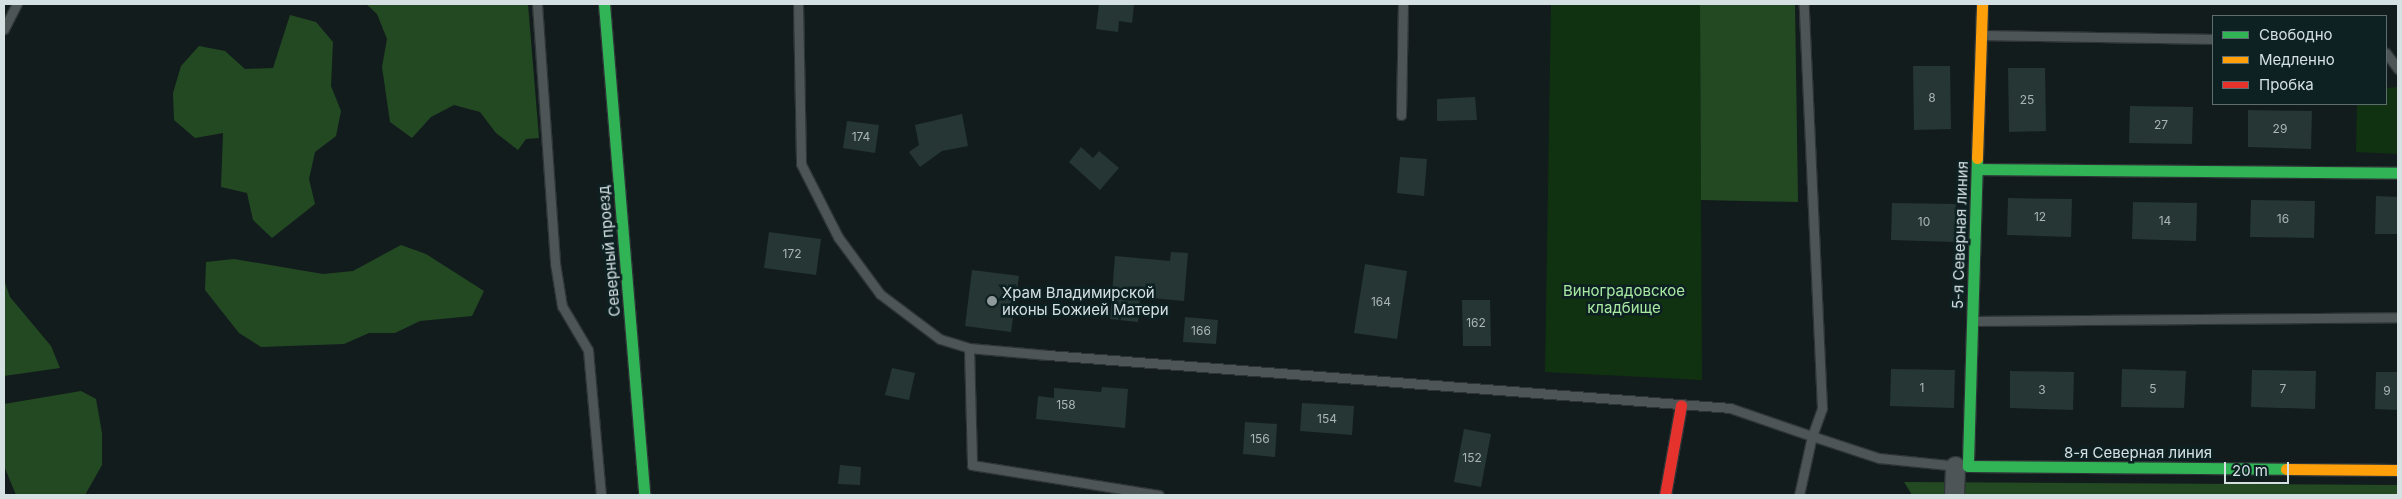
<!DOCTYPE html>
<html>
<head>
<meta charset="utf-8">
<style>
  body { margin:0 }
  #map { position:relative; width:2402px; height:499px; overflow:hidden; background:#121c1d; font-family:Inter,sans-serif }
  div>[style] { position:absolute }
  .green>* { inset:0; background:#113210 }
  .forest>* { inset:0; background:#234922 }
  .building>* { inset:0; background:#253634 }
  .roads { filter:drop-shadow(1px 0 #2f3537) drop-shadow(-1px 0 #2f3537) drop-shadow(0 1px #2f3537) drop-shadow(0 -1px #2f3537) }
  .lane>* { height:9px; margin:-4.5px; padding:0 4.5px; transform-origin:4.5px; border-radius:4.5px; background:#4d5556 }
  .street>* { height:19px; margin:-9.5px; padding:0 9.5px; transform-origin:9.5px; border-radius:9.5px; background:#4d5556 }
  .fast>* { height:11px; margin:-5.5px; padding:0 5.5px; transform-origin:5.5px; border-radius:5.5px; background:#30b455 }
  .slow>* { height:11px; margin:-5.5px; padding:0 5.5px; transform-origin:5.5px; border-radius:5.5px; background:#ff9f0a }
  .jam>* { height:11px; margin:-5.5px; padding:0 5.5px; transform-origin:5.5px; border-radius:5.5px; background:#e5322d }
  .dots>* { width:14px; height:14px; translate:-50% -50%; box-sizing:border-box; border:2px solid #0d2022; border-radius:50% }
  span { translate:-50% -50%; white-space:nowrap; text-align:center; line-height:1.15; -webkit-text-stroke:5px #0d2022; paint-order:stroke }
  .number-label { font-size:12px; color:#a9b6b6 }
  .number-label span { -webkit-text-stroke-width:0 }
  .street-label { font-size:15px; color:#d5e0e2 }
  .park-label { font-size:15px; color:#a9eaa3 }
  .poi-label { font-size:15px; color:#d5e0e2 }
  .left { translate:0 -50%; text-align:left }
  .frame { position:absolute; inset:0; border:5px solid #d5e0e2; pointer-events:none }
  .legend { position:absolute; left:2212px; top:15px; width:175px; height:90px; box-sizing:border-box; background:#0d2022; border:1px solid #5d6d6f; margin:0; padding:6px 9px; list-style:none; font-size:15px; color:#d5e0e2 }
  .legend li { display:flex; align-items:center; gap:10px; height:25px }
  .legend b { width:25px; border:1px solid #5d6d6f }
  .scale { position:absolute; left:2224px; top:462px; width:65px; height:22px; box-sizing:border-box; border:2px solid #d5e0e2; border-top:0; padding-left:6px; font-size:15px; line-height:18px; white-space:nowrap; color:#d5e0e2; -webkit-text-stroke:4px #0d2022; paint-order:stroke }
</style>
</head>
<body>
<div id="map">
  <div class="green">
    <i style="clip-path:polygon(1551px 4px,1700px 4px,1702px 380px,1545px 372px)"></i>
    <i style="clip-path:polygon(2398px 87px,2398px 154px,2356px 152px,2357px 104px,2386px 104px,2386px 88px)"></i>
  </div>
  <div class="forest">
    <i style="clip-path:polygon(366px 4px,528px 4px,539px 138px,526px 139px,518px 150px,496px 133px,480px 112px,454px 105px,431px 117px,412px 138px,390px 122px,382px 67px,387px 39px,377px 14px)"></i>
    <i style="clip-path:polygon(1700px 4px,1795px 4px,1798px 202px,1701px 200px)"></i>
    <i style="clip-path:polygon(290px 15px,316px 22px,333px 42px,331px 86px,341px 111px,336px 136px,315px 152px,309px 179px,315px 204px,272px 238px,253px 220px,247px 193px,221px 187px,223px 133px,195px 138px,174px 120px,173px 93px,181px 66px,199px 46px,225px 51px,245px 69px,273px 68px)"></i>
    <i style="clip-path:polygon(401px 245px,426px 254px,484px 291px,472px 316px,420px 321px,395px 333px,369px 333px,344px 344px,261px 347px,239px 333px,205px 290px,206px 262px,234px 259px,323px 274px,353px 271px)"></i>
    <i style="clip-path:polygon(4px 280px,10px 297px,51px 346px,60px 368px,4px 376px)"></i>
    <i style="clip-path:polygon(81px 391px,96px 399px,102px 433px,102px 465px,85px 495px,16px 495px,4px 466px,4px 404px)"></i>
    <i style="clip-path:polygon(1904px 482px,2398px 485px,2398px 495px,1912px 495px)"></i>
  </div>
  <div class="building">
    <i style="clip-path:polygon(1099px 4px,1134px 4px,1132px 23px,1119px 21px,1118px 32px,1096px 29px)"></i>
    <i style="clip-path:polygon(1913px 66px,1950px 66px,1951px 129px,1914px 130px)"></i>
    <i style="clip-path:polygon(2008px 68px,2045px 68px,2046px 131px,2009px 132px)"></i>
    <i style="clip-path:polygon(1475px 97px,1477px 120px,1437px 121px,1437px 99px)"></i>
    <i style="clip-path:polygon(2130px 106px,2193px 107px,2192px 144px,2129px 143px)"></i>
    <i style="clip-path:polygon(2248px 110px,2312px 111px,2311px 149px,2248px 147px)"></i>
    <i style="clip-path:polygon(962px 114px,968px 146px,942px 151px,920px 167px,909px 152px,919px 145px,915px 125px)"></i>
    <i style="clip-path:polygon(847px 121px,879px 125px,875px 153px,843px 148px)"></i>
    <i style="clip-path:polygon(1081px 147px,1093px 158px,1099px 151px,1119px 168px,1100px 190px,1069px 162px)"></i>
    <i style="clip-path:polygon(1400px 157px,1427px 159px,1424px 196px,1397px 193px)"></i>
    <i style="clip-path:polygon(2376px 196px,2398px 197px,2398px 234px,2375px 234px)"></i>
    <i style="clip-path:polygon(2008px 198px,2072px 199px,2071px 237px,2007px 235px)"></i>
    <i style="clip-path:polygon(2251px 200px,2315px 201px,2314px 238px,2250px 237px)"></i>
    <i style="clip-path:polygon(2133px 202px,2197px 203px,2196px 241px,2132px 239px)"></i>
    <i style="clip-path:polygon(1892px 203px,1956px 204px,1955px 242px,1891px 240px)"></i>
    <i style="clip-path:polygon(769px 232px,821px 239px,816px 275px,764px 268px)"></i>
    <i style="clip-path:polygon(1171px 252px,1188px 253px,1184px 301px,1140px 297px,1138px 322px,1110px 319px,1115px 256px,1170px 261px)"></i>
    <i style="clip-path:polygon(1365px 264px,1407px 271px,1397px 339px,1354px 333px)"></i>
    <i style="clip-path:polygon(972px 270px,1019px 276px,1011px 332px,965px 326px)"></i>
    <i style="clip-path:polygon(1462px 300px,1490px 300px,1491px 346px,1463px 346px)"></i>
    <i style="clip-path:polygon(1185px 317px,1218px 320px,1216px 344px,1183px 342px)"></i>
    <i style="clip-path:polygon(892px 368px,915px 373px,909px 400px,885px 395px)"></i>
    <i style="clip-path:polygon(1891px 369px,1955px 370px,1954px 408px,1890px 406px)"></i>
    <i style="clip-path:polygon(2122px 369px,2186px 371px,2184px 408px,2121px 407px)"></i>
    <i style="clip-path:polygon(2252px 370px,2316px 371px,2315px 409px,2251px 407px)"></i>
    <i style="clip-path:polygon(2010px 371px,2074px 372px,2073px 410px,2010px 408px)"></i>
    <i style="clip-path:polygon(2376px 372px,2398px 372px,2398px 410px,2375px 409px)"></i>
    <i style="clip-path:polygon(1102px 387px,1128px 389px,1125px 428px,1036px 419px,1038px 396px,1054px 398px,1054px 388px,1101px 392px)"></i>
    <i style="clip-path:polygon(1302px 403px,1354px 406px,1352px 435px,1300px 431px)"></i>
    <i style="clip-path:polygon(1245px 422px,1277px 424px,1275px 457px,1243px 454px)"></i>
    <i style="clip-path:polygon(1464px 429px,1491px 434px,1481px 487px,1454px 482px)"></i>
    <i style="clip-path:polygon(840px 465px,861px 467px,860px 485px,838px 484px)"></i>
  </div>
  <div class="roads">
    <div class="lane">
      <i style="left:537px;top:4px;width:260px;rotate:86deg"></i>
      <i style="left:555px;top:263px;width:44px;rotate:80.8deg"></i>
      <i style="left:562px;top:306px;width:51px;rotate:59.4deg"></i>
      <i style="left:588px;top:350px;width:146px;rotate:84.9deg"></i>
      <i style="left:798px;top:4px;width:160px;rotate:88.9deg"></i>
      <i style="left:801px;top:164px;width:82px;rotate:63.1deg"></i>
      <i style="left:838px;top:237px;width:71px;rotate:53.6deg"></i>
      <i style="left:880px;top:294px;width:75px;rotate:36.9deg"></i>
      <i style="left:940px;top:339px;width:30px;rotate:17deg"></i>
      <i style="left:969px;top:348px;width:79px;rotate:5.1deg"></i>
      <i style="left:1048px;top:355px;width:684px;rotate:4.44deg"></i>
      <i style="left:1730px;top:408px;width:87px;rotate:18.9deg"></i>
      <i style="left:1812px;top:436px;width:30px;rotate:-70deg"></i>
      <i style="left:1822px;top:408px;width:404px;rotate:-92.6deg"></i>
      <i style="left:4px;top:29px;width:28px;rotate:-63deg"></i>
      <i style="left:1984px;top:35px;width:229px;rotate:1deg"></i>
      <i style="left:2386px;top:53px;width:20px;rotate:53deg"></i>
      <i style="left:1401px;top:115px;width:111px;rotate:-89deg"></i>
      <i style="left:1975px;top:321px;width:423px;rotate:-0.5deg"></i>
      <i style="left:969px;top:348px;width:117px;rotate:88.5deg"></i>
      <i style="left:972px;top:465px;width:189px;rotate:9.1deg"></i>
      <i style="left:1799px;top:495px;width:60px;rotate:-77.6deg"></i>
      <i style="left:1812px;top:436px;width:71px;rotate:18.2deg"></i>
      <i style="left:1879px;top:458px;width:79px;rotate:5.8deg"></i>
    </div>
    <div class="street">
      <i style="left:1954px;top:495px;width:29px;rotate:-88deg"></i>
    </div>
    <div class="fast">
      <i style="left:604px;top:4px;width:493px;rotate:85.3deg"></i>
      <i style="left:1977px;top:158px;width:308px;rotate:91.7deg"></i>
      <i style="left:1968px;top:466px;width:318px;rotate:0.5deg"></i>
      <i style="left:1977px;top:169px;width:421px;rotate:0.5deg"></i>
    </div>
    <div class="slow">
      <i style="left:1977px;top:158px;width:154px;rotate:-88.1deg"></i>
      <i style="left:2286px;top:469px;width:112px;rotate:0.5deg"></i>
    </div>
    <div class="jam">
      <i style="left:1665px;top:495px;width:91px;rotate:-79.9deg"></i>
    </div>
  </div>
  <div class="dots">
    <i style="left:992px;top:301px;background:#919b9d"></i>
  </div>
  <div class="number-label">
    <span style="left:1932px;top:98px">8</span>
    <span style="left:2027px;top:100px">25</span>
    <span style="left:2161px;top:125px">27</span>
    <span style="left:2280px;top:129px">29</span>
    <span style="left:861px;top:137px">174</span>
    <span style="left:2040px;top:217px">12</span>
    <span style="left:2283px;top:219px">16</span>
    <span style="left:2165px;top:221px">14</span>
    <span style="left:1924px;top:222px">10</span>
    <span style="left:792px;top:254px">172</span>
    <span style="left:1381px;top:302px">164</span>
    <span style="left:1476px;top:323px">162</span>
    <span style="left:1201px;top:331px">166</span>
    <span style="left:1922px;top:388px">1</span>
    <span style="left:2153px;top:389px">5</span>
    <span style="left:2283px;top:389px">7</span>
    <span style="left:2042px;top:390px">3</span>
    <span style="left:2387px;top:391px">9</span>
    <span style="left:1066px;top:405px">158</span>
    <span style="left:1327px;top:419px">154</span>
    <span style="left:1260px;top:439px">156</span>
    <span style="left:1472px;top:458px">152</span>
  </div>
  <div class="street-label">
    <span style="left:1960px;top:235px;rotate:-88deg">5-я Северная линия</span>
    <span style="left:609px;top:251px;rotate:-95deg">Северный проезд</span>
    <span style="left:2138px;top:453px">8-я Северная линия</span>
  </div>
  <div class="park-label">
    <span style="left:1624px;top:299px">Виноградовское<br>кладбище</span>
  </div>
  <div class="poi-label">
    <span class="left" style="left:1002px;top:301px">Храм Владимирской<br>иконы Божией Матери</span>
  </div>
  <div class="frame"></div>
  <ul class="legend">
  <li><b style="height:6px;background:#30b455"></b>Свободно</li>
  <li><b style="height:6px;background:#ff9f0a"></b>Медленно</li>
  <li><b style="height:6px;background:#e5322d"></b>Пробка</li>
  </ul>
  <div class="scale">20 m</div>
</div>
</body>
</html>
